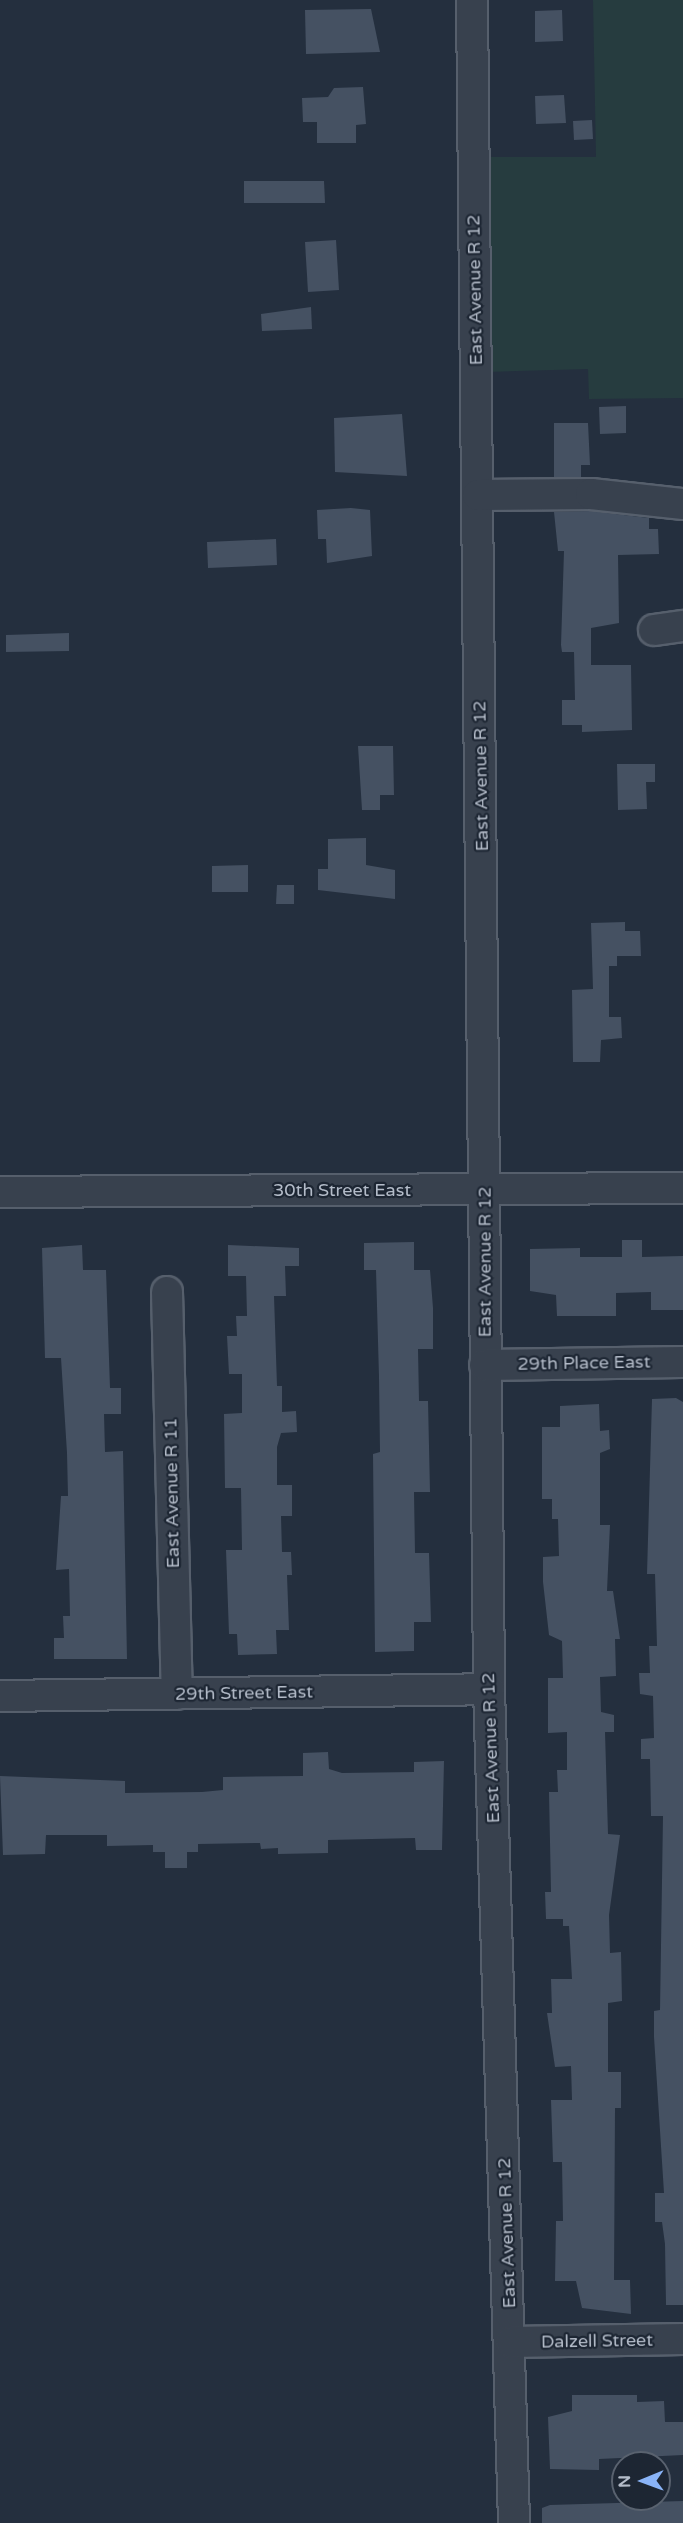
<!DOCTYPE html>
<html>
<head>
<meta charset="utf-8">
<style>
  body { margin:0 }
  #map { position:relative; width:683px; height:2523px; overflow:hidden; background:#242f3e; font-family:"Varela Round",sans-serif }
  div>[style] { position:absolute }
  .green>* { inset:0; background:#263c3f }
  .building>* { inset:0; background:#455162 }
  .roads { filter:drop-shadow(2px 0 #565f6c) drop-shadow(-2px 0 #565f6c) drop-shadow(0 2px #565f6c) drop-shadow(0 -2px #565f6c) }
  .minor>* { height:30px; margin:-15px; padding:0 15px; transform-origin:15px; border-radius:15px; background:#38414e }
  span { translate:-50% -50%; white-space:nowrap; text-align:center; line-height:1.15; -webkit-text-stroke:4.5px #1d2633; paint-order:stroke }
  .street-label { font-size:18px; color:#b4bcc9 }
  .north { position:absolute; left:611px; top:2451px; width:60px; height:60px; box-sizing:border-box; background:#1d2633; border:2px solid #59626f; border-radius:50%; rotate:269deg; font-size:16px; font-weight:700; line-height:24px; text-align:center; color:#b4bcc9 }
  .north::after { content:''; display:block; margin:auto; width:21px; height:27px; background:#8ab4f8; clip-path:polygon(50% 0,100% 100%,50% 72%,0 100%) }
</style>
</head>
<body>
<div id="map">
  <div class="green">
    <i style="clip-path:polygon(593px 0,683px 0,683px 398px,589px 399px,588px 369px,486px 372px,483px 157px,596px 157px)"></i>
  </div>
  <div class="building">
    <i style="clip-path:polygon(371px 9px,380px 52px,306px 54px,305px 10px)"></i>
    <i style="clip-path:polygon(562px 10px,563px 41px,535px 42px,535px 11px)"></i>
    <i style="clip-path:polygon(363px 87px,366px 124px,356px 125px,356px 143px,317px 143px,317px 122px,303px 122px,302px 98px,328px 97px,334px 88px)"></i>
    <i style="clip-path:polygon(564px 95px,566px 123px,536px 124px,535px 96px)"></i>
    <i style="clip-path:polygon(592px 120px,593px 139px,574px 140px,573px 121px)"></i>
    <i style="clip-path:polygon(244px 181px,324px 181px,325px 203px,244px 203px)"></i>
    <i style="clip-path:polygon(336px 240px,339px 290px,308px 292px,305px 242px)"></i>
    <i style="clip-path:polygon(311px 307px,312px 329px,262px 331px,261px 314px)"></i>
    <i style="clip-path:polygon(626px 406px,626px 433px,600px 434px,599px 407px)"></i>
    <i style="clip-path:polygon(402px 414px,407px 476px,335px 472px,334px 418px)"></i>
    <i style="clip-path:polygon(554px 423px,588px 423px,590px 465px,581px 465px,581px 477px,554px 477px)"></i>
    <i style="clip-path:polygon(351px 508px,370px 510px,372px 556px,327px 563px,326px 539px,318px 539px,317px 510px)"></i>
    <i style="clip-path:polygon(590px 511px,649px 518px,649px 529px,658px 529px,659px 554px,618px 555px,619px 623px,591px 628px,591px 665px,631px 665px,632px 730px,582px 732px,582px 725px,562px 725px,562px 700px,575px 700px,574px 652px,562px 652px,561px 645px,564px 551px,558px 551px,554px 512px)"></i>
    <i style="clip-path:polygon(276px 539px,277px 565px,208px 568px,207px 542px)"></i>
    <i style="clip-path:polygon(69px 633px,69px 651px,6px 652px,6px 635px)"></i>
    <i style="clip-path:polygon(358px 746px,393px 746px,394px 795px,380px 795px,380px 810px,362px 810px)"></i>
    <i style="clip-path:polygon(617px 764px,655px 764px,655px 782px,646px 782px,647px 809px,618px 810px)"></i>
    <i style="clip-path:polygon(366px 838px,366px 865px,395px 870px,395px 899px,318px 890px,318px 869px,328px 869px,328px 839px)"></i>
    <i style="clip-path:polygon(248px 865px,248px 892px,212px 892px,212px 866px)"></i>
    <i style="clip-path:polygon(277px 885px,294px 885px,294px 904px,276px 904px)"></i>
    <i style="clip-path:polygon(625px 922px,625px 931px,640px 931px,641px 956px,617px 956px,617px 966px,609px 966px,609px 1017px,621px 1017px,622px 1038px,601px 1040px,600px 1062px,573px 1062px,572px 990px,593px 989px,591px 923px)"></i>
    <i style="clip-path:polygon(622px 1240px,642px 1240px,642px 1257px,683px 1256px,683px 1310px,651px 1310px,651px 1292px,616px 1293px,616px 1316px,557px 1316px,556px 1295px,530px 1291px,530px 1249px,580px 1248px,580px 1257px,622px 1257px)"></i>
    <i style="clip-path:polygon(414px 1242px,414px 1270px,430px 1270px,433px 1308px,433px 1349px,418px 1349px,419px 1401px,428px 1401px,430px 1492px,414px 1492px,415px 1553px,429px 1553px,431px 1622px,414px 1622px,414px 1651px,375px 1652px,373px 1454px,380px 1452px,379px 1377px,376px 1270px,364px 1270px,364px 1243px)"></i>
    <i style="clip-path:polygon(82px 1245px,83px 1270px,106px 1270px,110px 1388px,121px 1388px,121px 1414px,104px 1414px,105px 1452px,123px 1451px,127px 1659px,54px 1659px,54px 1638px,64px 1638px,63px 1616px,70px 1616px,69px 1569px,56px 1570px,61px 1496px,68px 1496px,67px 1453px,61px 1358px,45px 1358px,42px 1248px)"></i>
    <i style="clip-path:polygon(228px 1245px,299px 1248px,299px 1266px,285px 1266px,286px 1296px,274px 1296px,277px 1386px,282px 1386px,282px 1412px,296px 1411px,297px 1432px,281px 1433px,277px 1447px,277px 1485px,292px 1485px,292px 1516px,281px 1516px,282px 1552px,291px 1552px,292px 1575px,287px 1575px,289px 1630px,276px 1630px,277px 1654px,238px 1655px,237px 1634px,229px 1634px,226px 1550px,242px 1550px,241px 1488px,225px 1488px,224px 1414px,242px 1413px,242px 1374px,229px 1374px,227px 1336px,237px 1336px,236px 1316px,247px 1316px,246px 1276px,228px 1276px)"></i>
    <i style="clip-path:polygon(676px 1398px,683px 1402px,683px 2305px,666px 2305px,665px 2244px,662px 2222px,655px 2222px,655px 2193px,664px 2193px,654px 2037px,654px 2011px,660px 2010px,663px 1816px,651px 1816px,650px 1759px,641px 1759px,641px 1739px,654px 1738px,653px 1696px,640px 1694px,639px 1673px,650px 1673px,649px 1646px,657px 1646px,655px 1574px,647px 1574px,652px 1399px)"></i>
    <i style="clip-path:polygon(599px 1404px,600px 1431px,609px 1430px,610px 1449px,600px 1453px,600px 1525px,610px 1525px,607px 1591px,613px 1591px,620px 1639px,615px 1639px,616px 1676px,600px 1677px,601px 1712px,614px 1715px,614px 1732px,605px 1732px,608px 1834px,620px 1835px,609px 1915px,610px 1953px,621px 1952px,622px 2001px,608px 2003px,608px 2072px,621px 2072px,621px 2108px,615px 2108px,614px 2280px,630px 2280px,631px 2314px,582px 2308px,576px 2281px,555px 2281px,556px 2221px,563px 2221px,562px 2162px,553px 2162px,551px 2100px,572px 2100px,571px 2066px,555px 2067px,547px 2013px,552px 2013px,551px 1979px,572px 1979px,569px 1926px,563px 1926px,563px 1919px,546px 1919px,545px 1892px,551px 1892px,549px 1792px,558px 1792px,557px 1770px,567px 1770px,567px 1732px,548px 1733px,548px 1678px,563px 1678px,562px 1641px,549px 1635px,543px 1582px,543px 1557px,559px 1556px,558px 1519px,552px 1519px,552px 1499px,542px 1499px,542px 1427px,560px 1427px,560px 1406px)"></i>
    <i style="clip-path:polygon(328px 1752px,329px 1769px,342px 1773px,414px 1772px,414px 1762px,444px 1761px,442px 1850px,416px 1850px,415px 1838px,328px 1840px,328px 1853px,278px 1854px,278px 1848px,261px 1849px,260px 1843px,198px 1844px,198px 1852px,187px 1852px,187px 1868px,165px 1868px,165px 1852px,153px 1852px,153px 1845px,107px 1846px,107px 1835px,46px 1835px,45px 1854px,3px 1855px,0 1776px,125px 1781px,125px 1793px,202px 1792px,223px 1790px,223px 1777px,303px 1776px,303px 1753px)"></i>
    <i style="clip-path:polygon(572px 2395px,637px 2395px,637px 2402px,664px 2401px,665px 2422px,683px 2422px,683px 2455px,599px 2459px,599px 2470px,550px 2469px,548px 2417px,572px 2411px)"></i>
    <i style="clip-path:polygon(683px 2501px,683px 2523px,542px 2523px,542px 2508px,550px 2505px)"></i>
  </div>
  <div class="roads">
    <div class="minor">
      <i style="left:472px;top:0;width:1689px;rotate:89.42deg"></i>
      <i style="left:489px;top:1689px;width:834px;rotate:88.28deg"></i>
      <i style="left:478px;top:495px;width:113px;rotate:-0.5deg"></i>
      <i style="left:591px;top:494px;width:93px;rotate:6.2deg"></i>
      <i style="left:654px;top:630px;width:29px;rotate:-8deg"></i>
      <i style="left:0;top:1192px;width:683px;rotate:-0.34deg"></i>
      <i style="left:167px;top:1292px;width:402px;rotate:88.6deg"></i>
      <i style="left:485px;top:1365px;width:198px;rotate:-0.9deg"></i>
      <i style="left:0;top:1696px;width:489px;rotate:-0.8deg"></i>
      <i style="left:511px;top:2342px;width:172px;rotate:-1deg"></i>
    </div>
  </div>
  <div class="street-label">
    <span style="left:475px;top:290px;rotate:-91deg">East Avenue R 12</span>
    <span style="left:481px;top:776px;rotate:-91deg">East Avenue R 12</span>
    <span style="left:342px;top:1190px">30th Street East</span>
    <span style="left:485px;top:1262px;rotate:-90deg">East Avenue R 12</span>
    <span style="left:584px;top:1363px;rotate:-1deg">29th Place East</span>
    <span style="left:172px;top:1493px;rotate:-91deg">East Avenue R 11</span>
    <span style="left:244px;top:1693px;rotate:-1deg">29th Street East</span>
    <span style="left:491px;top:1748px;rotate:-92deg">East Avenue R 12</span>
    <span style="left:507px;top:2233px;rotate:-92deg">East Avenue R 12</span>
    <span style="left:597px;top:2341px;rotate:-1deg">Dalzell Street</span>
  </div>
  <div class="north">N</div>
</div>
</body>
</html>
